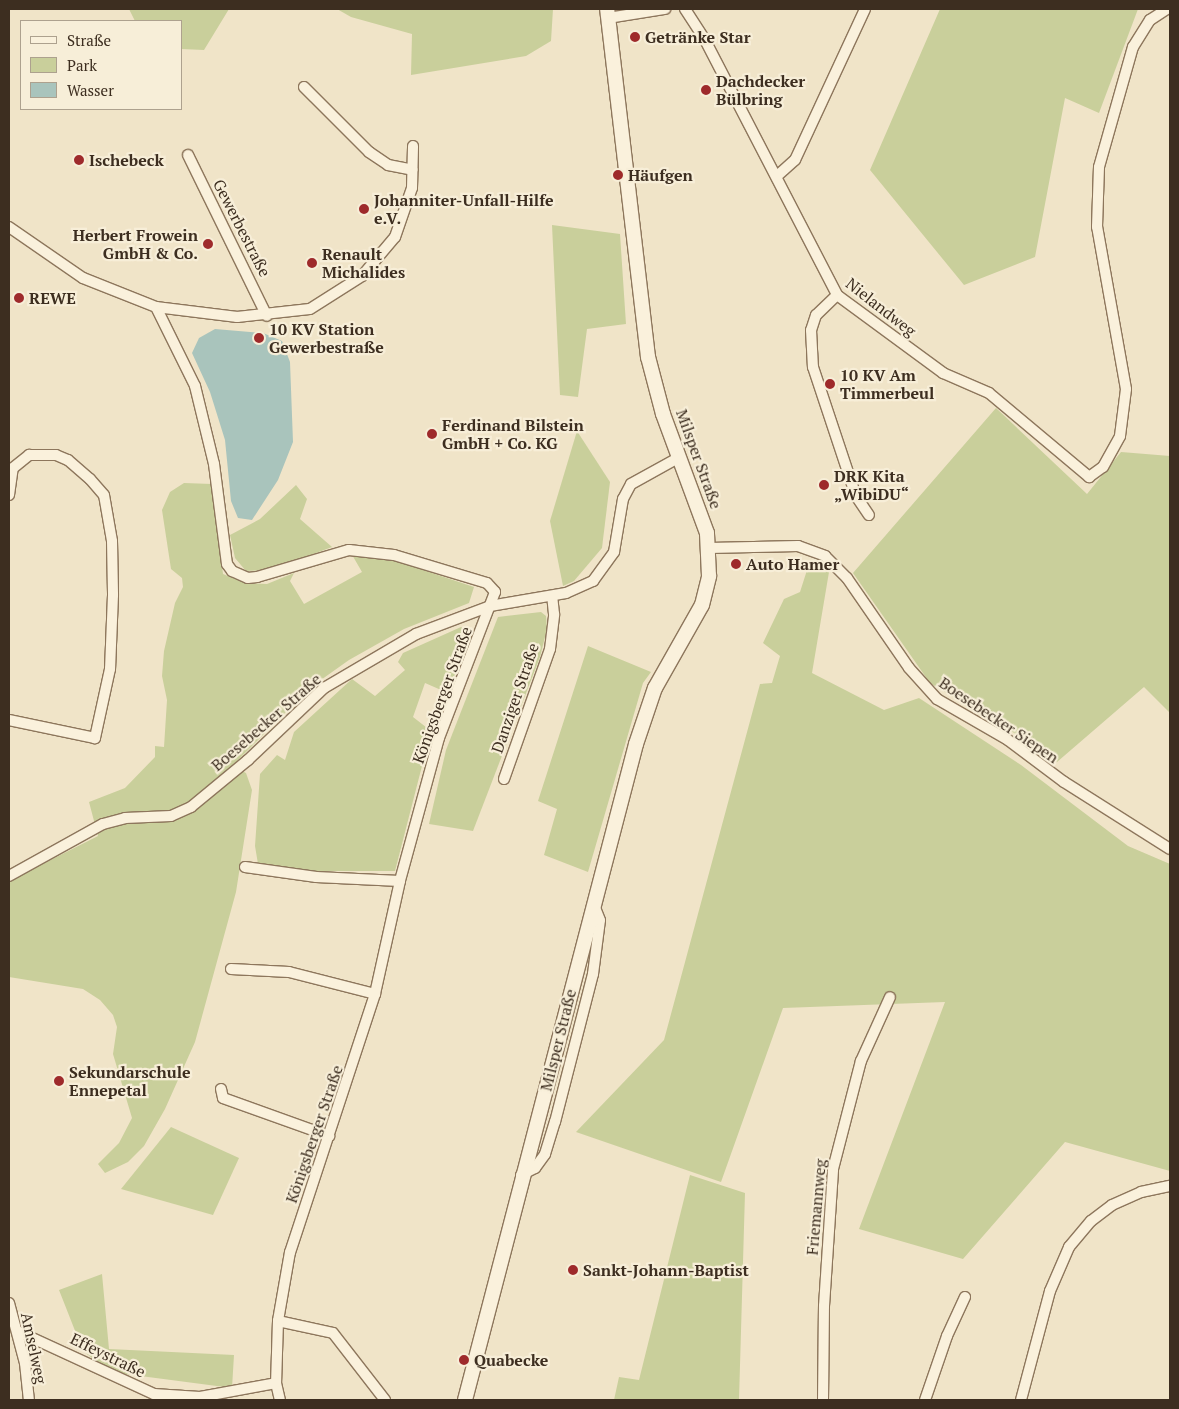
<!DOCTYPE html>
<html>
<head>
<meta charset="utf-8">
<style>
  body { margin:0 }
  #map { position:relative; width:1179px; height:1409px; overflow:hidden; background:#f0e4c8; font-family:"PT Serif",serif }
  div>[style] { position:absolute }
  .green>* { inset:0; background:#c9cf9b }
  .water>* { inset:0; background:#a9c4bc }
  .roads { filter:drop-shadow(1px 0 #8d765c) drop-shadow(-1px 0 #8d765c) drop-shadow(0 1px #8d765c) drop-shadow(0 -1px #8d765c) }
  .minor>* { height:10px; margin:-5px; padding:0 5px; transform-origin:5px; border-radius:5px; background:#faf1dc }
  .tertiary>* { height:14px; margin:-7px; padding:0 7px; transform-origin:7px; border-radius:7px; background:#faf1dc }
  .dots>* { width:14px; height:14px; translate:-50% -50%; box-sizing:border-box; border:2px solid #f7eed8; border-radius:50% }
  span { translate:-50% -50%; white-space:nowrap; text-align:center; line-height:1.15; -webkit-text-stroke:4.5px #f7eed8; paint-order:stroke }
  .poi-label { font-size:16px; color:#3d2e20; font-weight:700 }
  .left { translate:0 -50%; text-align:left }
  .right { translate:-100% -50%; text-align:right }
  .street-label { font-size:16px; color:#3d2e20 }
  .frame { position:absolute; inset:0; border:10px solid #3d2e20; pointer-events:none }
  .legend { position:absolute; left:20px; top:20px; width:162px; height:90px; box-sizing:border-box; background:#f7eed8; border:1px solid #ada18e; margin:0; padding:6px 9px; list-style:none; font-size:15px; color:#3d2e20 }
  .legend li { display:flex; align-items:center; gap:10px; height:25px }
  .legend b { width:25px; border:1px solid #ada18e }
</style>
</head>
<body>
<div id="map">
  <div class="green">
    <i style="clip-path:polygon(129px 9px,229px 9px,204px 50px,181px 49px,181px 21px,135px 21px)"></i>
    <i style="clip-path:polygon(337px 9px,553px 9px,551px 41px,526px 56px,411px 75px,412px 34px,351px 17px)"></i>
    <i style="clip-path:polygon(940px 9px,1138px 9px,1099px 113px,1065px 98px,1035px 257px,964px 285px,870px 170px)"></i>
    <i style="clip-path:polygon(552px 225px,620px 234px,626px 324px,587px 329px,578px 397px,560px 395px)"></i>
    <i style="clip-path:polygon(996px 408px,1087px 494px,1121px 452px,1170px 456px,1170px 713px,1144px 687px,1057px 762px,1036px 746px,930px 683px,853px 573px)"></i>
    <i style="clip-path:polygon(577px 431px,610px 482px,602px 548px,574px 581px,563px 586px,550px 521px)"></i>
    <i style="clip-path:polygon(184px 483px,212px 484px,223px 574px,245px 583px,267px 584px,294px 573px,290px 581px,304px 604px,362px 572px,351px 553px,396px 561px,474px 587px,469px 603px,404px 629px,349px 660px,311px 687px,232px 766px,246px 773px,252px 790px,236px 892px,195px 1042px,165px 1109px,144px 1146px,128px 1162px,105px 1173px,98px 1164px,119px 1143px,132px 1118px,113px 1054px,117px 1027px,113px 1015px,100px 1000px,83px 989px,9px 977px,9px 881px,98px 836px,89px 802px,125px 788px,155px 757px,155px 746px,164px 747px,167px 700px,162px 676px,164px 651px,175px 603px,183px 587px,182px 578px,171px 569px,162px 510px,170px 492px)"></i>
    <i style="clip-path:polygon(296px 485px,307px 499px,300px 519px,332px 547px,271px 570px,246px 571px,235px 558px,230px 535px,260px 519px)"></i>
    <i style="clip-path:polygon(808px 567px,829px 572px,812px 673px,884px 710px,919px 698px,1021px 765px,1128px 846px,1170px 864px,1170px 1171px,1065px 1142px,963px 1259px,859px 1229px,945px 1002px,783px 1008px,721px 1182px,576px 1132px,664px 1040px,760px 684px,772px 683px,780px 656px,763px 643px,784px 599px,800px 592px)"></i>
    <i style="clip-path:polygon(541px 612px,546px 616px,547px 629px,540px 657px,473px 831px,429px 824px,446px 750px,498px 617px)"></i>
    <i style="clip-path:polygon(461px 627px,468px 632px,468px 638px,448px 693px,425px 683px,413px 717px,431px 731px,395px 871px,306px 871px,258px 864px,255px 846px,260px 774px,277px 755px,285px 760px,294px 732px,352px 679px,375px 696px,405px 670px,398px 662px,403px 653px)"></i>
    <i style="clip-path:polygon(588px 646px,651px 672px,643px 683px,588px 872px,544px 855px,557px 809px,538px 801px)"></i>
    <i style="clip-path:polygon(171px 1127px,239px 1158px,213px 1215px,121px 1189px)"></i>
    <i style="clip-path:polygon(690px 1175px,745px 1193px,739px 1400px,614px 1400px,619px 1377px,639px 1380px)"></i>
    <i style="clip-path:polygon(102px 1274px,109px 1349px,234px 1355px,232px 1388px,110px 1372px,83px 1351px,59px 1290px)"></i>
  </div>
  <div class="water">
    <i style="clip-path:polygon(215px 329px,263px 333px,282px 341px,290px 362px,293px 442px,278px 480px,252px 520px,238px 518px,231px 501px,225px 440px,210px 392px,192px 353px,199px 338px)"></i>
  </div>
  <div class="roads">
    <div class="minor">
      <i style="left:685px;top:9px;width:35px;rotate:57deg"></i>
      <i style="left:704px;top:38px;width:289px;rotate:62.6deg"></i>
      <i style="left:837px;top:295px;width:132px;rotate:36.3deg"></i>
      <i style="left:943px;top:373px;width:50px;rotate:23.5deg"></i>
      <i style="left:989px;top:393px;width:131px;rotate:40deg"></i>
      <i style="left:1089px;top:477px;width:17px;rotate:-36deg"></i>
      <i style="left:1103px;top:467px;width:35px;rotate:-61deg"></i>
      <i style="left:1120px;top:436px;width:47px;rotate:-82.7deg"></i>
      <i style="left:1126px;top:389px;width:165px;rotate:-100.1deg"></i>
      <i style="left:1097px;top:227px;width:60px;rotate:-88.1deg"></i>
      <i style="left:1099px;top:167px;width:125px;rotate:-74.2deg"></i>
      <i style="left:1133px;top:47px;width:32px;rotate:-58deg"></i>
      <i style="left:1150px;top:20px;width:20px;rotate:-33deg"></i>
      <i style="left:608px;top:18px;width:58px;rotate:-9deg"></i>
      <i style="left:304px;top:87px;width:92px;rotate:45deg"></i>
      <i style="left:369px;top:152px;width:23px;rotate:34deg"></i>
      <i style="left:388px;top:165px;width:25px;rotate:11deg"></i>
      <i style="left:188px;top:155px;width:179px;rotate:63.9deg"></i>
      <i style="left:777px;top:176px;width:24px;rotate:-42deg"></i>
      <i style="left:795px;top:160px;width:166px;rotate:-65.1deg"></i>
      <i style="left:9px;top:227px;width:90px;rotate:34.6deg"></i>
      <i style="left:83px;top:278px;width:79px;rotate:21.7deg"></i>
      <i style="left:156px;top:307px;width:82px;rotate:7deg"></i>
      <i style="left:237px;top:317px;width:73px;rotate:-6.3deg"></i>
      <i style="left:310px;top:309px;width:62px;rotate:-32.4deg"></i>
      <i style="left:362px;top:276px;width:51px;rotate:-49.8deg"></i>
      <i style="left:395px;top:237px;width:52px;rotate:-70.9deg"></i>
      <i style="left:412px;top:188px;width:42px;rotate:-88.6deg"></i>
      <i style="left:837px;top:295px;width:29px;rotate:136deg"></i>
      <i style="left:816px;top:315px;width:16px;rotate:108deg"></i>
      <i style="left:811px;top:330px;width:37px;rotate:87deg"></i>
      <i style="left:813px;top:367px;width:136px;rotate:71.6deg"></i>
      <i style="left:856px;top:496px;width:23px;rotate:56deg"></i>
      <i style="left:156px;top:307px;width:88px;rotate:63.7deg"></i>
      <i style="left:195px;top:386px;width:80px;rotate:76.3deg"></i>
      <i style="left:214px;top:464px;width:101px;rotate:82.6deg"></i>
      <i style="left:227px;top:564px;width:9px;rotate:54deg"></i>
      <i style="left:232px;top:571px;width:17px;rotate:24deg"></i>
      <i style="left:248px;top:578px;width:9px;rotate:-6deg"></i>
      <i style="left:257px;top:577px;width:96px;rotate:-16.4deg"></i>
      <i style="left:349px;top:550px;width:45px;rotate:6.3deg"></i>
      <i style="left:394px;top:555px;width:97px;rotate:16.8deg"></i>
      <i style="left:487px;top:583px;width:12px;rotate:48deg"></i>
      <i style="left:495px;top:592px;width:156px;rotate:111deg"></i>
      <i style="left:439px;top:738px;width:148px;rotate:105.3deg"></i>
      <i style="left:400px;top:881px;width:116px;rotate:102.5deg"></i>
      <i style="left:375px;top:994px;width:272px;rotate:108.2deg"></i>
      <i style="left:290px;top:1252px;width:70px;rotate:99.9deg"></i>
      <i style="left:278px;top:1321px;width:62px;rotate:91.8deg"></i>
      <i style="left:276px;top:1383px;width:17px;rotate:77deg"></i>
      <i style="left:9px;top:495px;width:27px;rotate:-82deg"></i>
      <i style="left:13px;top:468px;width:21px;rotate:-39deg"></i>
      <i style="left:29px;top:455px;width:27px"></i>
      <i style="left:56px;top:455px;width:13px;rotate:23deg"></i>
      <i style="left:68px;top:460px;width:29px;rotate:41deg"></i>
      <i style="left:90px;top:479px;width:21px;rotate:49deg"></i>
      <i style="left:104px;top:495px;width:47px;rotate:80.1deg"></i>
      <i style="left:112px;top:541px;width:54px;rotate:88.9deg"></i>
      <i style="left:113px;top:595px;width:74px;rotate:92.3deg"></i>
      <i style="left:110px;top:669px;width:71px;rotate:102.3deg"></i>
      <i style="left:95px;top:738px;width:88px;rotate:-168.2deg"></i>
      <i style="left:709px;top:548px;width:89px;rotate:-1.3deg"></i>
      <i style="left:798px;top:546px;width:29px;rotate:20deg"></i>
      <i style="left:825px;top:556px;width:31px;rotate:45deg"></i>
      <i style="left:847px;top:578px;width:109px;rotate:55.4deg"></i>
      <i style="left:909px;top:668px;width:42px;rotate:47.9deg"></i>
      <i style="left:937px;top:699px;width:82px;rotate:30deg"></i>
      <i style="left:1008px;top:740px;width:70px;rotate:36.9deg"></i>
      <i style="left:1064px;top:782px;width:125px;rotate:32.3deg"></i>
      <i style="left:504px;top:779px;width:138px;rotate:-70.5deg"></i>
      <i style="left:550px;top:649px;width:35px;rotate:-83deg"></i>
      <i style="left:554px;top:614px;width:18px;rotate:-96deg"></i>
      <i style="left:245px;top:867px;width:72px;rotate:8deg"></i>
      <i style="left:316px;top:877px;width:84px;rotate:2.7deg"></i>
      <i style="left:9px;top:876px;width:107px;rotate:-29deg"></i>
      <i style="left:103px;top:824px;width:23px;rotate:-15deg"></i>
      <i style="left:125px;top:818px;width:46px;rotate:-2.5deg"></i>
      <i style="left:171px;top:816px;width:22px;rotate:-24deg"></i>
      <i style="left:191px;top:807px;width:74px;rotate:-39.5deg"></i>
      <i style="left:248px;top:760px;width:105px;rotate:-43.5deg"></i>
      <i style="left:324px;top:688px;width:107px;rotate:-30.4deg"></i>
      <i style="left:416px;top:634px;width:79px;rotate:-20.7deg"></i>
      <i style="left:490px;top:606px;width:77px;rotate:-9.7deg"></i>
      <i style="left:566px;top:593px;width:30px;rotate:-24deg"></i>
      <i style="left:593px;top:581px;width:36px;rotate:-54deg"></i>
      <i style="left:614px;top:552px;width:54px;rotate:-80.4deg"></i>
      <i style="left:623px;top:499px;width:17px;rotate:-62deg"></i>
      <i style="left:631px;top:484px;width:56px;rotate:-28.9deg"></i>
      <i style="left:231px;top:969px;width:58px;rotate:3deg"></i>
      <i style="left:289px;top:972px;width:89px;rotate:14.3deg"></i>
      <i style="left:221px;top:1089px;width:9px;rotate:77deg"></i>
      <i style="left:223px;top:1098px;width:113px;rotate:19.7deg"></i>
      <i style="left:521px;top:1175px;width:16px;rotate:-27deg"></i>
      <i style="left:535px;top:1168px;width:17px;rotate:-54deg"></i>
      <i style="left:545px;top:1154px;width:34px;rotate:-73deg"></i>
      <i style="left:555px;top:1122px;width:153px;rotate:-75.6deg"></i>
      <i style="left:593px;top:974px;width:54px;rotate:-82.6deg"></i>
      <i style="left:600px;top:920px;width:18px;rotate:-112deg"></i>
      <i style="left:9px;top:1303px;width:62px;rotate:75.1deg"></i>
      <i style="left:25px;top:1363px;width:37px;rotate:84deg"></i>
      <i style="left:278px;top:1321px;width:56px;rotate:12.3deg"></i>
      <i style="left:333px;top:1333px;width:85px;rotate:52.2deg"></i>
      <i style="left:17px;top:1331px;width:151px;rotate:24.7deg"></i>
      <i style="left:154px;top:1394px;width:46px;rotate:3.7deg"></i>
      <i style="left:200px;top:1397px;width:77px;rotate:-10.4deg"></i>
      <i style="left:823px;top:1400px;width:94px;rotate:-89.4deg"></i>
      <i style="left:824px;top:1306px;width:137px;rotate:-86.2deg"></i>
      <i style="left:833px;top:1169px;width:112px;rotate:-75.5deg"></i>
      <i style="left:861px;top:1061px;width:70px;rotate:-65.6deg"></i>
      <i style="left:925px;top:1400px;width:68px;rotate:-71deg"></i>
      <i style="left:947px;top:1336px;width:43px;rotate:-65.2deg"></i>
      <i style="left:1021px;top:1400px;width:113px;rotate:-75.1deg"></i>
      <i style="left:1050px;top:1291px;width:48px;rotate:-66.6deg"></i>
      <i style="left:1069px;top:1247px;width:34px;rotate:-50deg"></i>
      <i style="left:1091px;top:1221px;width:26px;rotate:-37deg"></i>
      <i style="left:1112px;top:1205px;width:32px;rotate:-24deg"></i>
      <i style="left:1141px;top:1192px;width:30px;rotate:-12deg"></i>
    </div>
    <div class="tertiary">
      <i style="left:465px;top:1400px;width:678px;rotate:-75.39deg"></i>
      <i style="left:636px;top:744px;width:59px;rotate:-71.3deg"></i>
      <i style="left:655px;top:688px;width:95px;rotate:-60.5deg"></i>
      <i style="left:702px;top:605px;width:30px;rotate:-76deg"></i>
      <i style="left:709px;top:576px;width:43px;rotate:-92.7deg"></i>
      <i style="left:707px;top:533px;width:127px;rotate:-110.3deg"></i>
      <i style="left:663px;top:414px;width:59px;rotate:-104.7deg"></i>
      <i style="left:648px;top:357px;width:350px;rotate:-96.7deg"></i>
    </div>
  </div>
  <div class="dots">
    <i style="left:635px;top:37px;background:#9e2a2b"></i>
    <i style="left:706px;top:90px;background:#9e2a2b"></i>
    <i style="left:79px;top:160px;background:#9e2a2b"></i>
    <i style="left:618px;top:175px;background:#9e2a2b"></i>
    <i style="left:364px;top:209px;background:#9e2a2b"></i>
    <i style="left:208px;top:244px;background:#9e2a2b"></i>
    <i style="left:312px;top:263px;background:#9e2a2b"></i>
    <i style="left:19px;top:298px;background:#9e2a2b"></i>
    <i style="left:259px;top:338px;background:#9e2a2b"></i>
    <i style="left:830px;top:384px;background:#9e2a2b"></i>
    <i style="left:432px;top:434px;background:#9e2a2b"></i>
    <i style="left:824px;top:485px;background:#9e2a2b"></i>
    <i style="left:736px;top:564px;background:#9e2a2b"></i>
    <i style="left:59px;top:1081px;background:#9e2a2b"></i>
    <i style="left:573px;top:1270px;background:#9e2a2b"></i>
    <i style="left:464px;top:1360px;background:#9e2a2b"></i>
  </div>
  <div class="poi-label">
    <span class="left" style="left:645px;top:37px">Getränke Star</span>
    <span class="left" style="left:716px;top:90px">Dachdecker<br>Bülbring</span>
    <span class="left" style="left:89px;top:160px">Ischebeck</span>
    <span class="left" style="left:628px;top:175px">Häufgen</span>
    <span class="left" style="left:374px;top:209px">Johanniter-Unfall-Hilfe<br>e.V.</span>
    <span class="right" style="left:198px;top:244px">Herbert Frowein<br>GmbH &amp; Co.</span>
    <span class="left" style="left:322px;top:263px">Renault<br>Michalides</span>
    <span class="left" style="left:29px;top:298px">REWE</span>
    <span class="left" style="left:269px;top:338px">10 KV Station<br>Gewerbestraße</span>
    <span class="left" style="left:840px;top:384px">10 KV Am<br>Timmerbeul</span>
    <span class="left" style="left:442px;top:434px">Ferdinand Bilstein<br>GmbH + Co. KG</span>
    <span class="left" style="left:834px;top:485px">DRK Kita<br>„WibiDU“</span>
    <span class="left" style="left:746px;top:564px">Auto Hamer</span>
    <span class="left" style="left:69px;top:1081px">Sekundarschule<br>Ennepetal</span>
    <span class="left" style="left:583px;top:1270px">Sankt-Johann-Baptist</span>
    <span class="left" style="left:474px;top:1360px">Quabecke</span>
  </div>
  <div class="street-label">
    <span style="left:242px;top:228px;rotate:63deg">Gewerbestraße</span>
    <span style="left:881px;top:307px;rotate:38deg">Nielandweg</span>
    <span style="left:699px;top:459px;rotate:70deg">Milsper Straße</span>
    <span style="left:442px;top:695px;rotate:-70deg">Königsberger Straße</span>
    <span style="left:515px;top:698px;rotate:-71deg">Danziger Straße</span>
    <span style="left:999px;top:720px;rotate:34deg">Boesebecker Siepen</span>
    <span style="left:266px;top:722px;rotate:-41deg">Boesebecker Straße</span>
    <span style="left:558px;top:1040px;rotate:-76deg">Milsper Straße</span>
    <span style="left:314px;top:1134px;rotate:-71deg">Königsberger Straße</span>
    <span style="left:816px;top:1207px;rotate:-85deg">Friemannweg</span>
    <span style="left:34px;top:1348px;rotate:78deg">Amselweg</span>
    <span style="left:108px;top:1355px;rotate:26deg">Effeystraße</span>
  </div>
  <div class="frame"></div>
  <ul class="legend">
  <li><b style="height:6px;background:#faf1dc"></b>Straße</li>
  <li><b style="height:14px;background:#c9cf9b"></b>Park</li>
  <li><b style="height:14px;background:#a9c4bc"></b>Wasser</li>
  </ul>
</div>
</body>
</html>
